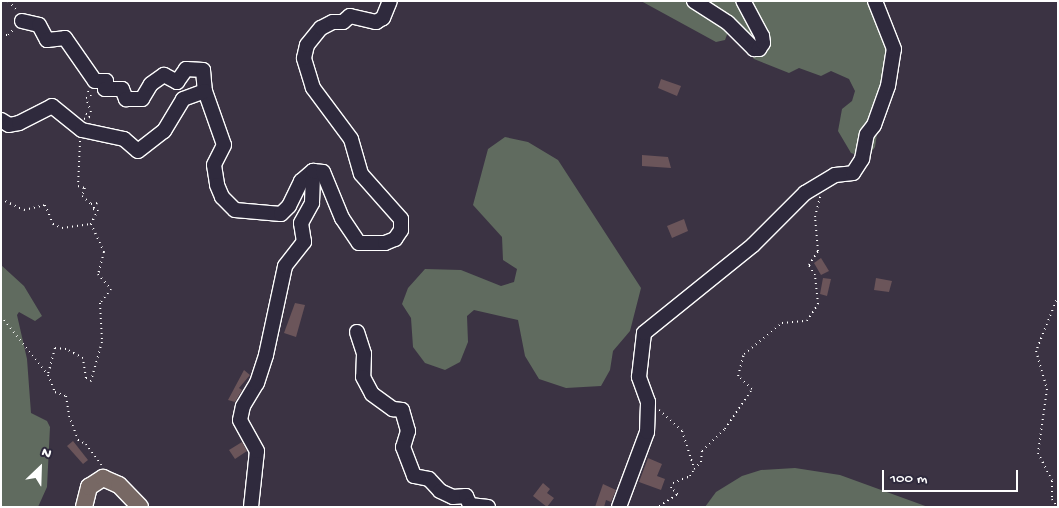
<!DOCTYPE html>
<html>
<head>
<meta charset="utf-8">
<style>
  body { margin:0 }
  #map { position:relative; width:1059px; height:508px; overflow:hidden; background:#3b3343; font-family:"Gochi Hand",sans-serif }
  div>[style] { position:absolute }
  .green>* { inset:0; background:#606b5f }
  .building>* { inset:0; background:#6b555a }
  .path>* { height:2px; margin-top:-1px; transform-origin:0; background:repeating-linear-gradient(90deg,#fff 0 1px,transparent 0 5px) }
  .roads { filter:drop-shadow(1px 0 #fff) drop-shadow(-1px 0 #fff) drop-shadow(0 1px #fff) drop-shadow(0 -1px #fff) }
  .minor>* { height:14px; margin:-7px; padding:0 7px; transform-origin:7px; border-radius:7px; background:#2f2a3d }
  .major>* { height:16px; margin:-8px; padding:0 8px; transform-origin:8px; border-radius:8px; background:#776864 }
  span { translate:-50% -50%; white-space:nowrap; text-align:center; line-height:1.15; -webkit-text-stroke:4px #2f2a3d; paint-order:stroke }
  .frame { position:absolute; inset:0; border:2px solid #fff; pointer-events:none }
  .north { position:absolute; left:15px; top:443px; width:50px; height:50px; -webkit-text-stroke:4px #2f2a3d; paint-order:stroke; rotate:24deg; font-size:14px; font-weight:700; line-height:20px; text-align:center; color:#fff }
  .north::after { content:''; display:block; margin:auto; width:18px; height:22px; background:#fff; clip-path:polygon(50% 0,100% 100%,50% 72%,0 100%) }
  .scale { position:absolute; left:882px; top:470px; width:136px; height:22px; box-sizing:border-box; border:2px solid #fff; border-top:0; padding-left:6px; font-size:15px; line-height:18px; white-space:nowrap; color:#fff; -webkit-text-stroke:4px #2f2a3d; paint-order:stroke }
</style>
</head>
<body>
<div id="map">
  <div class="green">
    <i style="clip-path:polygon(641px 1px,882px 1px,901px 49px,881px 108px,875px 147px,870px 154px,863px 157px,851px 153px,838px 131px,842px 109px,852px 101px,855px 91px,849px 79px,831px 71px,821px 76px,799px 68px,789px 73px,754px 59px,736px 35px,728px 32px,725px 40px,716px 42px)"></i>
    <i style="clip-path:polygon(505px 137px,528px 142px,558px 160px,641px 288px,630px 331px,613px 351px,610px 370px,601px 386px,566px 388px,539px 379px,525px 356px,518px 320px,474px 310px,467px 316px,468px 342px,460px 362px,445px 370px,425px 363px,413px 347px,411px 318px,402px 304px,408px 288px,425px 269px,461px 270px,501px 286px,514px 282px,517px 269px,503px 260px,502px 237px,473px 205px,488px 149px)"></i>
    <i style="clip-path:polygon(1px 265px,24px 286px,42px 316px,35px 321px,19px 312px,17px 315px,27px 359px,31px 413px,47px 421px,50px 427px,47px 487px,38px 507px,1px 507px)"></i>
    <i style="clip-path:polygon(795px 468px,840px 475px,928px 507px,705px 507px,716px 492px,742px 476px,761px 470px)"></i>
  </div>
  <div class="building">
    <i style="clip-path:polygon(661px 79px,681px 86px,677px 96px,658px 88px)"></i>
    <i style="clip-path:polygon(642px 155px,668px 157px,671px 168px,642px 166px)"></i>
    <i style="clip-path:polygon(684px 219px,688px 231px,672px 238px,667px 226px)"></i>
    <i style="clip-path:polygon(821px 258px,829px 271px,821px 275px,814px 263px)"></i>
    <i style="clip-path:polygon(823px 278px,831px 279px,827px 296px,820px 294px)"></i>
    <i style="clip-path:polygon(876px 278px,892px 281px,889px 292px,874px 290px)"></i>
    <i style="clip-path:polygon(295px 303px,305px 305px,296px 337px,284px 333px)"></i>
    <i style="clip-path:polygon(244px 370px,250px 375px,239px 388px,242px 390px,235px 402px,228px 400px)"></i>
    <i style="clip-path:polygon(73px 441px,88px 460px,83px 464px,67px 446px)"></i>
    <i style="clip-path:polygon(242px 442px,247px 451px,235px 459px,229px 450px)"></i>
    <i style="clip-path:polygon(648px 458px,662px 464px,657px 476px,665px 479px,661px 490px,639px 482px)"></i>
    <i style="clip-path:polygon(543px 483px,550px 489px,547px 493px,554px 498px,547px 507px,533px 496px)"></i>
    <i style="clip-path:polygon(603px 484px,616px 490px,611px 502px,606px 500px,604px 507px,595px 507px)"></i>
  </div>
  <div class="path">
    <i style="left:8px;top:1px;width:13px;rotate:45deg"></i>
    <i style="left:1px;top:35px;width:7px"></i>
    <i style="left:8px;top:35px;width:10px;rotate:-45deg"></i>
    <i style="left:84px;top:119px;width:6px;rotate:-18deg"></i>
    <i style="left:90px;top:117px;width:5px;rotate:-143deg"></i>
    <i style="left:86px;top:114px;width:5px;rotate:-22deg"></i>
    <i style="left:91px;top:112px;width:15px;rotate:-110deg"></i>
    <i style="left:86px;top:98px;width:5px;rotate:-22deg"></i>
    <i style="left:91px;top:96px;width:6px;rotate:-121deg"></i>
    <i style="left:80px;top:141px;width:45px;rotate:92.5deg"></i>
    <i style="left:78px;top:186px;width:7px;rotate:16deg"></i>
    <i style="left:85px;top:188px;width:9px;rotate:111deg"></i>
    <i style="left:82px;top:196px;width:12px;rotate:42deg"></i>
    <i style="left:91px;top:204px;width:6px;rotate:-9deg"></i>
    <i style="left:97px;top:203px;width:7px;rotate:124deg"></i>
    <i style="left:93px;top:209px;width:5px;rotate:11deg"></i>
    <i style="left:98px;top:210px;width:16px;rotate:117deg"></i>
    <i style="left:91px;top:224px;width:31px;rotate:65deg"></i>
    <i style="left:104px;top:252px;width:23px;rotate:105deg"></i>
    <i style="left:98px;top:274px;width:20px;rotate:49deg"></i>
    <i style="left:111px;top:289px;width:18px;rotate:128deg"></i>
    <i style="left:100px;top:303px;width:39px;rotate:87deg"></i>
    <i style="left:102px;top:342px;width:41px;rotate:105.8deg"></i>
    <i style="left:91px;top:381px;width:6px;rotate:-149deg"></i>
    <i style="left:86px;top:378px;width:20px;rotate:-99deg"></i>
    <i style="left:83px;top:358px;width:19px;rotate:-152deg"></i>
    <i style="left:66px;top:349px;width:11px;rotate:-175deg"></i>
    <i style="left:55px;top:348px;width:28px;rotate:105deg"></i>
    <i style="left:48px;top:375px;width:18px;rotate:68deg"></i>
    <i style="left:55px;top:392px;width:12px;rotate:20deg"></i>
    <i style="left:66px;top:396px;width:20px;rotate:81deg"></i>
    <i style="left:69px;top:416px;width:26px;rotate:69deg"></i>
    <i style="left:78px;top:440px;width:9px;rotate:27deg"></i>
    <i style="left:86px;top:444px;width:26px;rotate:53deg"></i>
    <i style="left:1px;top:199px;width:25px;rotate:26deg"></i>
    <i style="left:24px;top:210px;width:22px;rotate:-13deg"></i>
    <i style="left:45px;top:205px;width:21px;rotate:67deg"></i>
    <i style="left:53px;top:224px;width:10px;rotate:24deg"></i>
    <i style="left:62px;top:228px;width:29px;rotate:-8deg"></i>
    <i style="left:1058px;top:296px;width:59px;rotate:111.8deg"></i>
    <i style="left:1036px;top:351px;width:40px;rotate:74deg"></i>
    <i style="left:1047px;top:389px;width:65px;rotate:98deg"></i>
    <i style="left:1038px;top:453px;width:31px;rotate:63deg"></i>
    <i style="left:1052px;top:481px;width:18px;rotate:90deg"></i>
    <i style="left:1052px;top:499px;width:10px;rotate:53deg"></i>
    <i style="left:1px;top:316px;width:75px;rotate:51.5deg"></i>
    <i style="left:659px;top:410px;width:31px;rotate:42deg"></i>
    <i style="left:682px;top:431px;width:40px;rotate:72deg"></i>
    <i style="left:694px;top:469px;width:10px;rotate:-45deg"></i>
    <i style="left:701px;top:462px;width:11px;rotate:-85deg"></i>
    <i style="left:702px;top:451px;width:32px;rotate:-44deg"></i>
    <i style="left:725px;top:429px;width:48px;rotate:-56deg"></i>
    <i style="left:752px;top:389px;width:19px;rotate:-137deg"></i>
    <i style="left:738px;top:376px;width:23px;rotate:-75deg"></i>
    <i style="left:744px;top:354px;width:49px;rotate:-39.2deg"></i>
    <i style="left:782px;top:323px;width:25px;rotate:-5deg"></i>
    <i style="left:807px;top:321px;width:20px;rotate:-57deg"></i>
    <i style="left:818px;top:304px;width:29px;rotate:-96deg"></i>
    <i style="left:815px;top:275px;width:12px;rotate:-121deg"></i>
    <i style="left:809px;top:265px;width:17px;rotate:-57deg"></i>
    <i style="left:818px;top:251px;width:34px;rotate:-95deg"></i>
    <i style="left:815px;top:217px;width:21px;rotate:-76deg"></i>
    <i style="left:659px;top:506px;width:22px;rotate:-32deg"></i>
    <i style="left:678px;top:494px;width:9px;rotate:-139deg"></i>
    <i style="left:671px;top:488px;width:5px;rotate:-68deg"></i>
    <i style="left:673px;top:483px;width:18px;rotate:-22deg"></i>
    <i style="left:690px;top:476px;width:8px;rotate:-60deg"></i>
  </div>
  <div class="roads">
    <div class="minor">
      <i style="left:694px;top:1px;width:40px;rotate:32.9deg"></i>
      <i style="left:728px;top:23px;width:37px;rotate:45deg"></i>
      <i style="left:754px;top:49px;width:5px"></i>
      <i style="left:759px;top:49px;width:7px;rotate:-56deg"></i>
      <i style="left:763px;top:43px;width:7px;rotate:-98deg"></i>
      <i style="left:762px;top:36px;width:40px;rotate:-118deg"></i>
      <i style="left:22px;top:21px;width:17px;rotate:13deg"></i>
      <i style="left:39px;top:25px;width:17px;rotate:62deg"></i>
      <i style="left:47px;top:40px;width:18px;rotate:-6deg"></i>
      <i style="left:65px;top:38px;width:52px;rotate:55.1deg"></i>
      <i style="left:95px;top:81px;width:11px"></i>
      <i style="left:106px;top:81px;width:8px;rotate:97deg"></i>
      <i style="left:105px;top:89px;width:17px"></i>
      <i style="left:122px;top:89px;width:11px;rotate:68deg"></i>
      <i style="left:126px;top:99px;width:16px"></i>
      <i style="left:142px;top:99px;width:17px;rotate:-59deg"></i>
      <i style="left:151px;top:84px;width:16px;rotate:-35deg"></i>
      <i style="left:164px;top:75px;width:15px;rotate:28deg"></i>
      <i style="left:177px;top:82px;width:16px;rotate:-55deg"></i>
      <i style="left:186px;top:69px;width:17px;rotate:3deg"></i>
      <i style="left:203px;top:70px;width:21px;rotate:85deg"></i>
      <i style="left:205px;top:91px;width:57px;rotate:70.6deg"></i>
      <i style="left:224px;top:145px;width:22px;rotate:117deg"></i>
      <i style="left:214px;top:165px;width:20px;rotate:81deg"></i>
      <i style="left:217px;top:185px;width:13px;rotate:67deg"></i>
      <i style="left:222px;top:197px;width:18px;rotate:45deg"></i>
      <i style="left:235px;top:210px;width:46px;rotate:5deg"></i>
      <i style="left:281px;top:214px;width:11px;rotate:-45deg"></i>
      <i style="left:289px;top:206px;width:28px;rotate:-64deg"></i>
      <i style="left:301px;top:181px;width:16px;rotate:-40deg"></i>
      <i style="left:1px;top:120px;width:9px;rotate:32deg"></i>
      <i style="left:9px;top:125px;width:10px;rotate:-11deg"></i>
      <i style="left:19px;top:123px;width:37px;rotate:-27deg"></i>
      <i style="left:52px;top:106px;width:38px;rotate:39deg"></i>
      <i style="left:82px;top:130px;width:43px;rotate:12.1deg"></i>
      <i style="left:124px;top:139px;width:18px;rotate:41deg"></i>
      <i style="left:138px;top:151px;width:33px;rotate:-38deg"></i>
      <i style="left:164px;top:131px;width:37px;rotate:-59deg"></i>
      <i style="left:183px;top:99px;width:23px;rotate:-20deg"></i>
      <i style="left:357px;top:332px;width:23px;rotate:72deg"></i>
      <i style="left:364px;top:354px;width:23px;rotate:92deg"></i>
      <i style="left:363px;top:377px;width:19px;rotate:62deg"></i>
      <i style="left:372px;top:394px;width:26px;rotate:36deg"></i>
      <i style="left:393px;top:409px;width:9px;rotate:6deg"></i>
      <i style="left:402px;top:410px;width:22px;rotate:74deg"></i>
      <i style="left:408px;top:431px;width:17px;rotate:107deg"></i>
      <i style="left:403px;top:447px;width:31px;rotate:69deg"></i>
      <i style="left:414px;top:476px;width:15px;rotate:11deg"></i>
      <i style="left:429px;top:479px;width:16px;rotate:47deg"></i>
      <i style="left:440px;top:491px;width:14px;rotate:25deg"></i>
      <i style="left:453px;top:497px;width:13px;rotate:-4deg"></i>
      <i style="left:466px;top:496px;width:10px;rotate:66deg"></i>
      <i style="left:470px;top:505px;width:18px;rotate:6deg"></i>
      <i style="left:251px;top:507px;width:56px;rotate:-83.9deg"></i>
      <i style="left:257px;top:451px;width:35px;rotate:-119deg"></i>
      <i style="left:240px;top:420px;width:14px;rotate:-78deg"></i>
      <i style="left:243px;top:406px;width:27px;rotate:-59deg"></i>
      <i style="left:257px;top:383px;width:29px;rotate:-72deg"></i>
      <i style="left:266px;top:355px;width:91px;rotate:-77.9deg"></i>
      <i style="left:285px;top:266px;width:31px;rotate:-52deg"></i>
      <i style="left:304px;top:242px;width:19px;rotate:-99deg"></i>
      <i style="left:301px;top:223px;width:23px;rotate:-61deg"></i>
      <i style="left:312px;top:203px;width:32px;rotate:-88deg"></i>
      <i style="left:313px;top:171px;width:10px;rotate:6deg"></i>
      <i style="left:323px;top:172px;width:50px;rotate:67.6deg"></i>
      <i style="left:342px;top:218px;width:30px;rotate:56deg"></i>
      <i style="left:359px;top:243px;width:26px"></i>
      <i style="left:385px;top:243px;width:11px;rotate:-22deg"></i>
      <i style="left:395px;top:239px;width:11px;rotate:-56deg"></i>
      <i style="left:401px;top:230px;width:11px;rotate:-90deg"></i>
      <i style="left:401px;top:219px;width:60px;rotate:-131.6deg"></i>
      <i style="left:361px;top:174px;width:36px;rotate:-106deg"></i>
      <i style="left:351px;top:139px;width:64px;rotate:-126.7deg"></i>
      <i style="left:313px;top:88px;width:31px;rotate:-107deg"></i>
      <i style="left:304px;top:58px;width:13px;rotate:-77deg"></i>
      <i style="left:307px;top:45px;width:22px;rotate:-51deg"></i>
      <i style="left:321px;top:28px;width:13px;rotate:-27deg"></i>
      <i style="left:333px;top:22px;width:10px"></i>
      <i style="left:343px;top:22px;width:9px;rotate:-41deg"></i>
      <i style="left:350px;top:16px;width:27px;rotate:13deg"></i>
      <i style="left:376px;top:22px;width:8px;rotate:-30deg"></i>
      <i style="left:383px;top:18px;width:18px;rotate:-68deg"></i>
      <i style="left:619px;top:507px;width:80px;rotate:-69.5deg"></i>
      <i style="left:647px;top:432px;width:30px;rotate:-88deg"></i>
      <i style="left:648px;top:402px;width:27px;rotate:-110deg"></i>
      <i style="left:639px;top:377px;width:44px;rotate:-83.5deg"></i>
      <i style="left:644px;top:333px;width:140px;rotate:-38.9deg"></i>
      <i style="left:753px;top:245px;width:74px;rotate:-45deg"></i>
      <i style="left:805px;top:193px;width:35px;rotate:-31deg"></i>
      <i style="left:835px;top:175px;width:18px;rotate:-6deg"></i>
      <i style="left:853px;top:173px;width:17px;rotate:-57deg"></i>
      <i style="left:862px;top:159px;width:25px;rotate:-79deg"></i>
      <i style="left:867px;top:134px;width:11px;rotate:-52deg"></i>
      <i style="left:874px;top:125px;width:41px;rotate:-70.3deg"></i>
      <i style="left:888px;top:86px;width:37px;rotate:-81deg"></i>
      <i style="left:894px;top:49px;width:52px;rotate:-111.6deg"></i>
    </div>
    <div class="major">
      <i style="left:84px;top:507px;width:21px;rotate:-76deg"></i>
      <i style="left:89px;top:487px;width:17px;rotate:-33deg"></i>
      <i style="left:103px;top:478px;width:17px;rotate:24deg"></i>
      <i style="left:119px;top:485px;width:30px;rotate:46deg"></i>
    </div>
  </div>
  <div class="frame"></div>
  <div class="north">N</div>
  <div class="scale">100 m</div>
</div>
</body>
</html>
